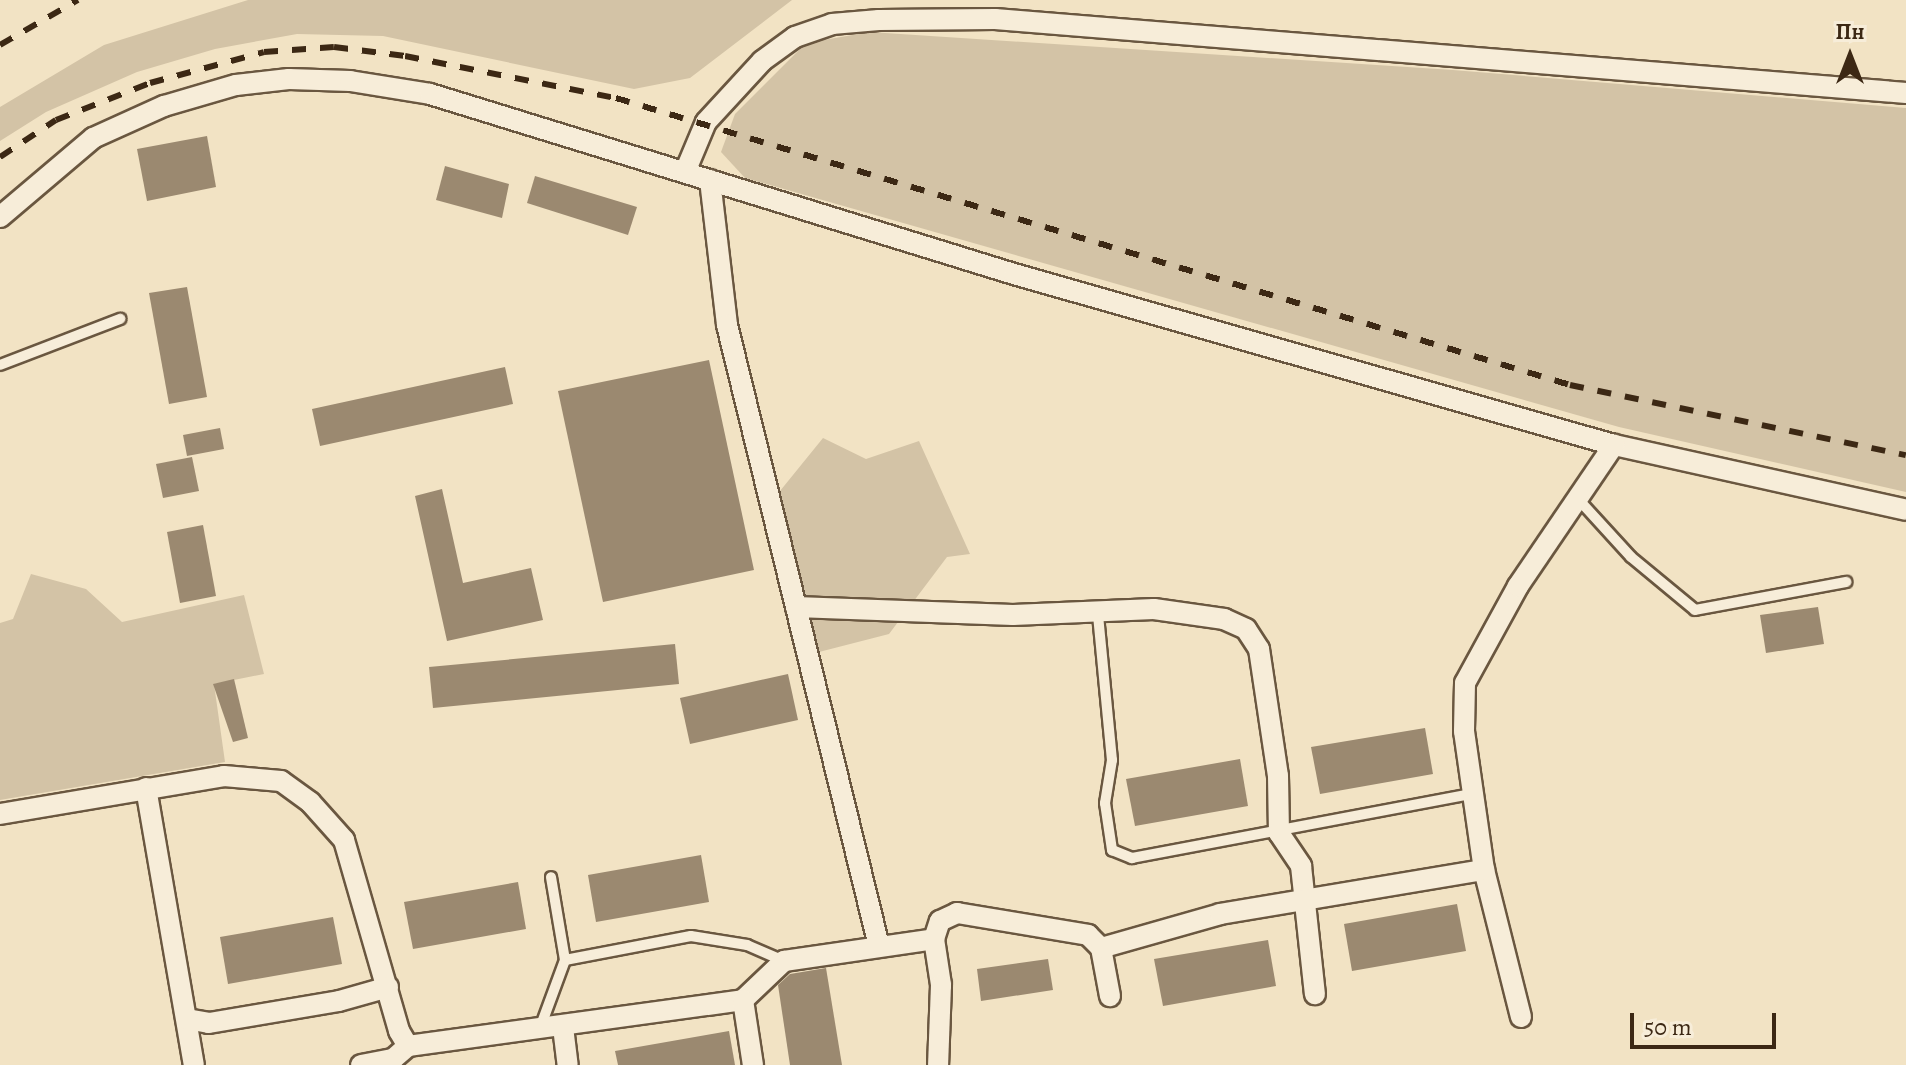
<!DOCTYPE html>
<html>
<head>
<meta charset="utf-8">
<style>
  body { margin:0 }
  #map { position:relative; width:1906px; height:1065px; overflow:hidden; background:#f2e3c4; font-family:Alegreya,serif }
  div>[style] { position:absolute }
  .green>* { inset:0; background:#d3c3a6 }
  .building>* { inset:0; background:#9b8970 }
  .roads { filter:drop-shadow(2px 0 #6a5740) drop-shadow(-2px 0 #6a5740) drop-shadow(0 2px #6a5740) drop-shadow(0 -2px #6a5740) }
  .lane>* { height:10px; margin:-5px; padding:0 5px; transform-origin:5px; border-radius:5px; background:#f7edd9 }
  .street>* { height:20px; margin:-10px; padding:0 10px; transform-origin:10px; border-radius:10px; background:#f7edd9 }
  .rail>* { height:6px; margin-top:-3px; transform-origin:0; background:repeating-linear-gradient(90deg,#3c2814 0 14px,transparent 0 28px) }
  span { translate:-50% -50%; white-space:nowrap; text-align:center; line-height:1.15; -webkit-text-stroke:6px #f7edd9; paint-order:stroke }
  .north { position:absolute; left:1810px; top:16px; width:80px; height:80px; -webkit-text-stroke:6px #f7edd9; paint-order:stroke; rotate:0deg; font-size:22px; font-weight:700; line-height:32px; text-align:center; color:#3c2814 }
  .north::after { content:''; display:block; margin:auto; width:28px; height:36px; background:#3c2814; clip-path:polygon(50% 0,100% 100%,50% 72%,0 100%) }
  .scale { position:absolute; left:1630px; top:1013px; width:146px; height:36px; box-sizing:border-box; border:4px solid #3c2814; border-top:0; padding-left:10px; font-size:24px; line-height:28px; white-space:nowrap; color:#3c2814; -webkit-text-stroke:6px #f7edd9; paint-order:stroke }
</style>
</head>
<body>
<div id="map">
  <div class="green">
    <i style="clip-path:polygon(248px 0,792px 0,690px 78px,634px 89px,383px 36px,297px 34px,215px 49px,137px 72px,46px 112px,0 141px,0 107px,104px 45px)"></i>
    <i style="clip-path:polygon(870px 32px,1453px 70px,1906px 108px,1906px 492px,1619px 427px,745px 178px,721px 152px,735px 114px,806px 43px)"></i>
    <i style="clip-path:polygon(823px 438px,866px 459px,919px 441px,970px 554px,947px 557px,889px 634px,819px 652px,780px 491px)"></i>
    <i style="clip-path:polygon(31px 574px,86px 589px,122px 622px,244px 595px,264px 674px,214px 684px,225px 762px,0 800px,0 623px,13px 619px)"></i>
  </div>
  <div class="building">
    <i style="clip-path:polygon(207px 136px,216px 187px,147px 201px,137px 149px)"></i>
    <i style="clip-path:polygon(445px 166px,509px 184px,502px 218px,436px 200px)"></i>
    <i style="clip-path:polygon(535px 176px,637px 207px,628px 235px,527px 203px)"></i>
    <i style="clip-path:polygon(187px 287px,207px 397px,169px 404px,149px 293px)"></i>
    <i style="clip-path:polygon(709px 360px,754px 570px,603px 602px,558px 391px)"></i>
    <i style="clip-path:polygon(505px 367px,513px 404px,320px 446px,312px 409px)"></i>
    <i style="clip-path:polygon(220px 428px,224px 449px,187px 456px,183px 435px)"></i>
    <i style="clip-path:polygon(192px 457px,199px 491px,163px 498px,156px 464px)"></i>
    <i style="clip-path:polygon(442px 489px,463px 583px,531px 568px,543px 620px,447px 641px,415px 496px)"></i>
    <i style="clip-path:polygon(203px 525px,216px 596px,180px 603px,167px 532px)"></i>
    <i style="clip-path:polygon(1818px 607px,1824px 644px,1766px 653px,1760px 615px)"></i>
    <i style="clip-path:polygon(675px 644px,679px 684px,433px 708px,429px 667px)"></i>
    <i style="clip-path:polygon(788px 674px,798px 720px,690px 744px,680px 698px)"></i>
    <i style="clip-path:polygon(234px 679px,248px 738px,233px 742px,213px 684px)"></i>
    <i style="clip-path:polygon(1425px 728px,1433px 774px,1320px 794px,1311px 747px)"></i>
    <i style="clip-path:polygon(1240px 759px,1248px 806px,1135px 826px,1126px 779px)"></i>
    <i style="clip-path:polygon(701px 855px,709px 902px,596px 922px,588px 875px)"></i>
    <i style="clip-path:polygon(518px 882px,526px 929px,413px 949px,404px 902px)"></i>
    <i style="clip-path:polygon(1457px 904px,1466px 951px,1352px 971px,1344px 924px)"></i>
    <i style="clip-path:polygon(333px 917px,342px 964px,228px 984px,220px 937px)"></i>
    <i style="clip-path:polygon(1268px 940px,1276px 986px,1163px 1006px,1154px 959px)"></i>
    <i style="clip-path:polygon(1048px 959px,1053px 990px,981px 1001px,977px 969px)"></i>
    <i style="clip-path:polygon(826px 968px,842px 1065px,790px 1065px,778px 985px,790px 974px)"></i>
    <i style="clip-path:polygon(729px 1031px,735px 1065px,618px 1065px,615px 1051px)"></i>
  </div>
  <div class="roads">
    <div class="lane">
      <i style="left:0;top:365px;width:129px;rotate:-21deg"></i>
      <i style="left:1579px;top:500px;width:77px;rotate:47.6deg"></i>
      <i style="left:1631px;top:557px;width:83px;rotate:39.6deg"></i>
      <i style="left:1695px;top:610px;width:154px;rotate:-10.5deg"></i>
      <i style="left:1098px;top:615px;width:146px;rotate:84.5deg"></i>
      <i style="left:1112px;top:760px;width:44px;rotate:99.2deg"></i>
      <i style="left:1105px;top:803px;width:48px;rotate:81.5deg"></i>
      <i style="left:1112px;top:850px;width:22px;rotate:22deg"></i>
      <i style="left:1132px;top:858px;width:346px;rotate:-10.7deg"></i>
      <i style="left:565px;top:960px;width:128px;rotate:-10.8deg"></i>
      <i style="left:691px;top:936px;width:57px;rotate:9.1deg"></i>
      <i style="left:747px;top:945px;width:40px;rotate:23.4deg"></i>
      <i style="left:540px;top:1028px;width:72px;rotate:-69.8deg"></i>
      <i style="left:565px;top:960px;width:84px;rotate:-99.6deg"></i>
    </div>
    <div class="street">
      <i style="left:685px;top:172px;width:54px;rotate:-67.2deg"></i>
      <i style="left:706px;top:122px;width:83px;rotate:-47.4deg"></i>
      <i style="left:762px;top:61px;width:41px;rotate:-36deg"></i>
      <i style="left:795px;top:37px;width:39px;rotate:-19deg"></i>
      <i style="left:832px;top:24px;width:47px;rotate:-4.9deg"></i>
      <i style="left:879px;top:20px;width:116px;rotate:-0.5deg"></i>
      <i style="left:995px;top:19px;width:914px;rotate:4.64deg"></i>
      <i style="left:710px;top:180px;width:146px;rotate:83.3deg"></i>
      <i style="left:727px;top:325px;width:639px;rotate:76.25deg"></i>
      <i style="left:0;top:217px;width:122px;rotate:-40.3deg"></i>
      <i style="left:93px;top:138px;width:78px;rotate:-24.3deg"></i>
      <i style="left:164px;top:106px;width:75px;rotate:-16.3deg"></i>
      <i style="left:236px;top:85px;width:53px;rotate:-6.5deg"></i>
      <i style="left:289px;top:79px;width:61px;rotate:1.9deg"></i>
      <i style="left:350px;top:81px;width:81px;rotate:9.2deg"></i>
      <i style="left:430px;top:94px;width:611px;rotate:17.13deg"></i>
      <i style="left:1014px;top:274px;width:624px;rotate:15.91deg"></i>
      <i style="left:1614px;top:445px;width:299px;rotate:12.5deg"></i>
      <i style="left:796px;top:607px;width:217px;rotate:2.1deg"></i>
      <i style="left:1013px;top:615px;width:141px;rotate:-2.4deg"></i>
      <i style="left:1154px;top:609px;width:71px;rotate:8.1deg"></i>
      <i style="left:1224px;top:619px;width:24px;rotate:24deg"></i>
      <i style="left:1246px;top:629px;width:24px;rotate:57deg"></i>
      <i style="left:1259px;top:649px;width:128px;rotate:81.5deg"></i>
      <i style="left:1278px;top:776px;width:57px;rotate:89deg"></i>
      <i style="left:1279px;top:833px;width:40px;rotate:56deg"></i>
      <i style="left:1301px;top:866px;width:129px;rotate:83.8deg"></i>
      <i style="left:146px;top:788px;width:281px;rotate:80.2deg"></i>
      <i style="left:0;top:814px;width:227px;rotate:-9.6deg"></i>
      <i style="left:224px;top:776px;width:57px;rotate:5deg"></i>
      <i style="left:281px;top:781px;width:36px;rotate:36deg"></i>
      <i style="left:310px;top:802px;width:51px;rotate:48.2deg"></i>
      <i style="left:344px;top:840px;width:199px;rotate:73.9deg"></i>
      <i style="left:399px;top:1031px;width:17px;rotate:59deg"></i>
      <i style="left:408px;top:1046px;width:338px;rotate:-7.8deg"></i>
      <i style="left:743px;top:1000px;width:57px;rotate:-43.6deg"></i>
      <i style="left:784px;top:961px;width:152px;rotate:-8.3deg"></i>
      <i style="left:934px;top:939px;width:19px;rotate:-72deg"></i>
      <i style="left:940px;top:921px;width:19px;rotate:-25deg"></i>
      <i style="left:957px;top:913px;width:133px;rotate:9.5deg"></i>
      <i style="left:1088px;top:935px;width:18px;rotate:45deg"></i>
      <i style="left:1101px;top:948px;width:49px;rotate:79.4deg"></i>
      <i style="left:934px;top:939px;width:47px;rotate:81.3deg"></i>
      <i style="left:941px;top:985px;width:80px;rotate:92.1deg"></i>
      <i style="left:1101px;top:948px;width:124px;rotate:-15.9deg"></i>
      <i style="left:1220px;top:914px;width:268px;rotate:-9.5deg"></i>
      <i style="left:743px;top:1000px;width:66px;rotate:81.3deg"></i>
      <i style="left:1521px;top:1017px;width:152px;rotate:-104.1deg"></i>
      <i style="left:1484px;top:870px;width:140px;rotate:-98.2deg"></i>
      <i style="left:1464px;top:731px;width:48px;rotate:-88.8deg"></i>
      <i style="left:1465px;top:683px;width:111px;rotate:-61.3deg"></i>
      <i style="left:1518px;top:586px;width:171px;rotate:-55.8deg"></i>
      <i style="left:187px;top:1019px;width:22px;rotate:10deg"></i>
      <i style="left:209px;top:1023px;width:132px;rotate:-9.6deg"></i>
      <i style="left:339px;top:1001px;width:51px;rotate:-15.9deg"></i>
      <i style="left:563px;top:1027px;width:38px;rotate:83deg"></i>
      <i style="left:361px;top:1065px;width:33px;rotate:-11deg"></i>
      <i style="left:393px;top:1059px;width:20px;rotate:-41deg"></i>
    </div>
  </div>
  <div class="rail">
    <i style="left:0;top:45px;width:90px;rotate:-30deg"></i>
    <i style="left:0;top:157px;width:67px;rotate:-33.5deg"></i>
    <i style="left:56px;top:120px;width:101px;rotate:-21.5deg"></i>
    <i style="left:150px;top:83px;width:118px;rotate:-15.2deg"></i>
    <i style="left:264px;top:52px;width:70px;rotate:-4.1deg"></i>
    <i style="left:334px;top:47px;width:72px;rotate:7.2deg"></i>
    <i style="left:405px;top:56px;width:215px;rotate:11.3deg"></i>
    <i style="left:616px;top:98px;width:996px;rotate:16.74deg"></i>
    <i style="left:1570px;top:385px;width:343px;rotate:11.8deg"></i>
  </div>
  <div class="north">Пн</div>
  <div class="scale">50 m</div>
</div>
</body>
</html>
